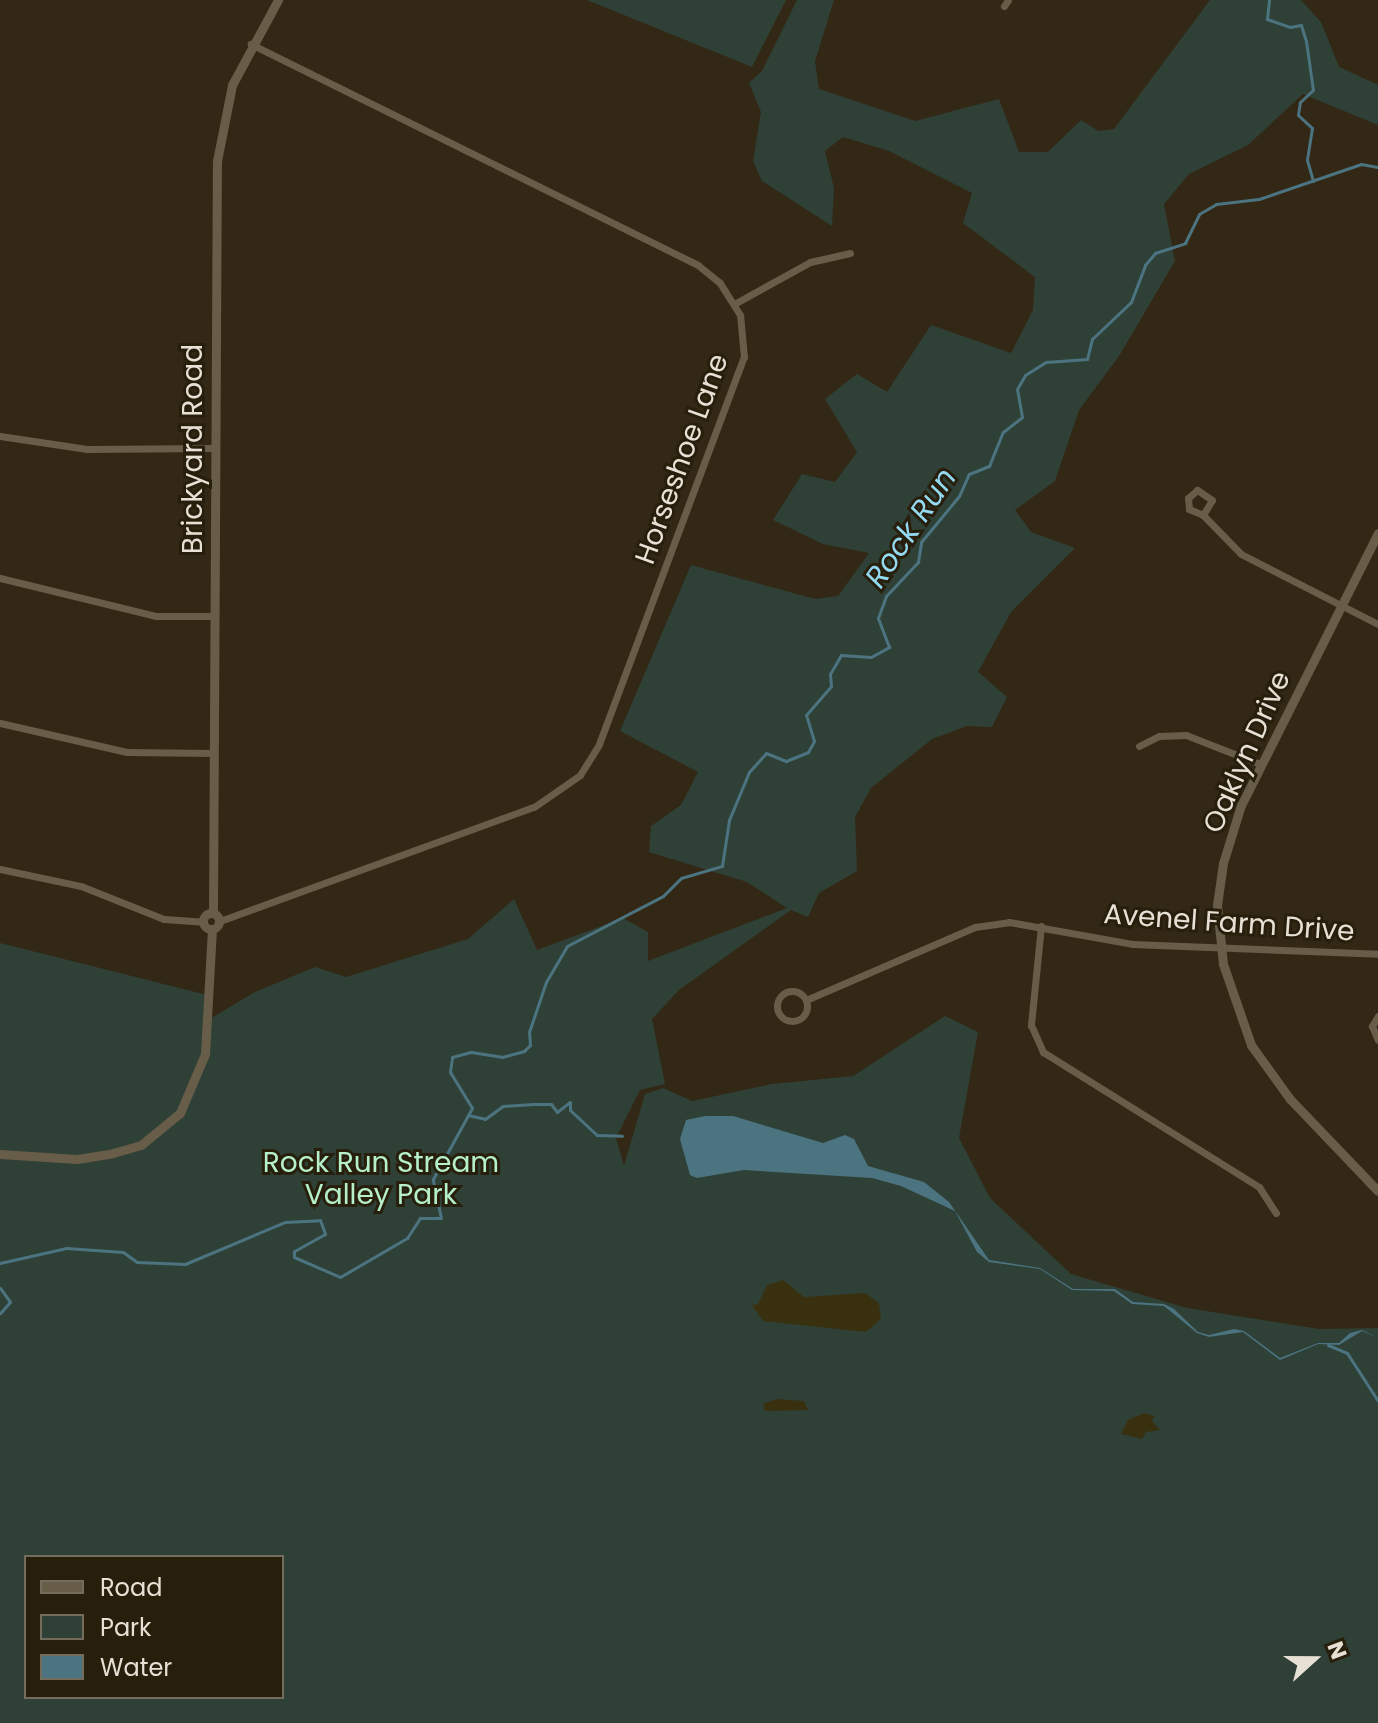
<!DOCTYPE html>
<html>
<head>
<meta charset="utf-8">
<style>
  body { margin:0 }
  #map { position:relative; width:1378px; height:1723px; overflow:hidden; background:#322815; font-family:Poppins,sans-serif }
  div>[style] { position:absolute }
  .green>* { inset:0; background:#2f4136 }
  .sand>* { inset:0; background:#393010 }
  .water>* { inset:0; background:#4c7380 }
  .stream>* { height:3px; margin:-1.5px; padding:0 1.5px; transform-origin:1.5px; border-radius:1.5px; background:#4c7380 }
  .minor>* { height:7px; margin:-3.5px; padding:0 3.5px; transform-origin:3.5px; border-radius:3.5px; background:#685d48 }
  .minor>.ring { margin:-3.5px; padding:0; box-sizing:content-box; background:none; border:7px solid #685d48; border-radius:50% }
  .tertiary>* { height:9px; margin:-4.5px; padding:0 4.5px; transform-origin:4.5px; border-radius:4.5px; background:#685d48 }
  .tertiary>.ring { margin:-4.5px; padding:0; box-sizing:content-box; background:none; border:9px solid #685d48; border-radius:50% }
  span { translate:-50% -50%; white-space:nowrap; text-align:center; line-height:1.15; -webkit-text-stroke:6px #281e0c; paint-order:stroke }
  .street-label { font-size:28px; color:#e7e1d5 }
  .park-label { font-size:28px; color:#b5f0cb }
  .water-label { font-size:30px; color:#92d9f1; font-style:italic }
  .legend { position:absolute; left:24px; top:1555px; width:260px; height:144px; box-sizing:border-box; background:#281e0c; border:2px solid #746c5c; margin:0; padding:10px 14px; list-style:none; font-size:24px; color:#e7e1d5 }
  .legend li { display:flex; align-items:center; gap:16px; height:40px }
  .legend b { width:40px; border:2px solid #746c5c }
  .north { position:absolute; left:1274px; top:1619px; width:80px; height:80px; -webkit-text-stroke:6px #281e0c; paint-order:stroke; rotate:69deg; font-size:22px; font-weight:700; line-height:32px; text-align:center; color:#e7e1d5 }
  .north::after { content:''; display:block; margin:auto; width:28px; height:36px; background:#e7e1d5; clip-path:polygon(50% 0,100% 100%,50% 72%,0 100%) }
</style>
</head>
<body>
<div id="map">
  <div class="green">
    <i style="clip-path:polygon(587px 0,786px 0,752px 67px)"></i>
    <i style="clip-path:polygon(evenodd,797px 0,834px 0,815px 61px,819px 89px,915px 121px,999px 99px,1019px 152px,1048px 152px,1081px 120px,1098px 131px,1114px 129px,1210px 0,1301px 0,1321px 22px,1339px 67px,1378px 85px,1378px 125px,1303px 94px,1248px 145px,1189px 174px,1164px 204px,1175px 261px,1119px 356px,1079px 410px,1055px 481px,1015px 510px,1031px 532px,1075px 548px,1011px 612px,978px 672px,1007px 697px,992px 727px,967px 726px,932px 739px,871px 788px,855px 817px,857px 871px,819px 893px,808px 917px,791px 910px,679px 990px,652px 1019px,665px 1084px,640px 1090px,616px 1138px,624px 1166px,645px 1094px,663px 1088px,692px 1101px,772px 1084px,853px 1076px,945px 1016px,978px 1032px,959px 1138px,990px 1198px,1071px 1274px,1187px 1308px,1319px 1329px,1378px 1328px,1378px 1723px,0 1723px,0 943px,211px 996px,210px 1019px,253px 993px,315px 967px,346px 977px,468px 939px,514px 899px,537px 950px,623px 918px,648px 932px,648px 961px,787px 908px,747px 882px,649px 852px,651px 826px,681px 805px,698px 772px,620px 731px,691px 565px,815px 599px,838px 596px,869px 553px,823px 544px,773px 520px,802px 474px,835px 482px,857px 452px,825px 399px,857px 374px,887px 392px,931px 325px,1011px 353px,1033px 310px,1035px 277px,963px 223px,972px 193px,889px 151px,843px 137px,825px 151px,834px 188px,832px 226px,762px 181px,753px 161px,761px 112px,749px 83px,762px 71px,797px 0,26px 1557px,282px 1557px,282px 1697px,26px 1697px,26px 1557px)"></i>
  </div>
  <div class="sand">
    <i style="clip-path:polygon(783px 1280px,804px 1297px,865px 1293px,879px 1303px,881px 1319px,866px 1332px,763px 1321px,752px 1305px,758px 1304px,767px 1285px)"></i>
    <i style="clip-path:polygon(777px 1399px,804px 1401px,808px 1410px,765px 1411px,763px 1404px)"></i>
    <i style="clip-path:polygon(1144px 1413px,1155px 1416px,1152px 1421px,1160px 1430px,1146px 1432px,1142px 1439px,1121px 1434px,1128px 1420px)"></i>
  </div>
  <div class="water">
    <i style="clip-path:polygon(705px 1116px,733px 1116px,823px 1143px,845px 1135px,854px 1139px,868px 1166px,924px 1182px,949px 1202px,989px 1260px,1040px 1268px,1073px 1289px,1115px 1289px,1133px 1302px,1164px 1304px,1174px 1309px,1198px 1332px,1209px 1335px,1234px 1329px,1244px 1331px,1280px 1358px,1318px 1343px,1339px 1343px,1350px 1333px,1362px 1330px,1378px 1338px,1362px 1331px,1339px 1345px,1318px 1344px,1280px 1360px,1243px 1332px,1209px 1337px,1197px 1333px,1164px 1306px,1132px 1304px,1114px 1291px,1072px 1290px,1040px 1269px,989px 1262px,977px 1252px,955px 1211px,901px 1186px,872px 1178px,744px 1170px,697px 1178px,690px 1175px,680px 1139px,686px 1120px)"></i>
  </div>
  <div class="stream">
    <i style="left:1269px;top:0;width:19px;rotate:96deg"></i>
    <i style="left:1267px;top:19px;width:24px;rotate:19deg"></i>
    <i style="left:1290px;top:27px;width:11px;rotate:-10deg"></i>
    <i style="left:1301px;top:25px;width:17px;rotate:73deg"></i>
    <i style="left:1306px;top:41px;width:49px;rotate:81.9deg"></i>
    <i style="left:1313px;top:90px;width:18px;rotate:137deg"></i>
    <i style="left:1300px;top:102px;width:13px;rotate:99deg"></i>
    <i style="left:1298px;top:115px;width:19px;rotate:43deg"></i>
    <i style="left:1312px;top:128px;width:32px;rotate:99deg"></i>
    <i style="left:1307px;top:160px;width:22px;rotate:74deg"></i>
    <i style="left:468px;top:1115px;width:17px;rotate:13deg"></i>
    <i style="left:485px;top:1119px;width:22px;rotate:-36deg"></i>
    <i style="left:503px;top:1106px;width:30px;rotate:-4deg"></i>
    <i style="left:533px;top:1104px;width:18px"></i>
    <i style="left:551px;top:1104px;width:10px;rotate:53deg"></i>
    <i style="left:557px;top:1112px;width:16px;rotate:-38deg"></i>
    <i style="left:570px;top:1102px;width:8px;rotate:90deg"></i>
    <i style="left:570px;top:1110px;width:37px;rotate:43deg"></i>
    <i style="left:597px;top:1135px;width:25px;rotate:2deg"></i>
    <i style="left:0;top:1263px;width:68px;rotate:-12.8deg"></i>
    <i style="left:66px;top:1248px;width:57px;rotate:4deg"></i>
    <i style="left:123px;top:1252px;width:17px;rotate:36deg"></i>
    <i style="left:137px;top:1262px;width:48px;rotate:2.4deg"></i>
    <i style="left:185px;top:1264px;width:108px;rotate:-22.8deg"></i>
    <i style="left:285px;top:1222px;width:35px;rotate:-3deg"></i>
    <i style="left:320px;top:1220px;width:15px;rotate:70deg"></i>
    <i style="left:325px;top:1234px;width:35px;rotate:151deg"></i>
    <i style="left:294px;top:1251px;width:6px;rotate:90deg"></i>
    <i style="left:294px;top:1257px;width:50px;rotate:23.5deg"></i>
    <i style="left:340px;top:1277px;width:78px;rotate:-30.2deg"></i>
    <i style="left:407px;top:1238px;width:24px;rotate:-57deg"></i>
    <i style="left:420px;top:1218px;width:21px"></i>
    <i style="left:441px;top:1218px;width:40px;rotate:-102deg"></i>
    <i style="left:433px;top:1179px;width:81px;rotate:-61.2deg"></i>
    <i style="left:472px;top:1108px;width:42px;rotate:-121.4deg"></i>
    <i style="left:450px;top:1072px;width:15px;rotate:-82deg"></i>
    <i style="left:452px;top:1057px;width:20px;rotate:-15deg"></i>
    <i style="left:471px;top:1052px;width:31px;rotate:9deg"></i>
    <i style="left:502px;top:1057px;width:23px;rotate:-15deg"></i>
    <i style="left:524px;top:1051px;width:8px;rotate:-45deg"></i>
    <i style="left:530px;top:1045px;width:13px;rotate:-94deg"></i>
    <i style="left:529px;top:1032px;width:53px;rotate:-71.2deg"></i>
    <i style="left:546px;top:982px;width:42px;rotate:-59.7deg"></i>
    <i style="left:567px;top:946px;width:108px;rotate:-27.5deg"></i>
    <i style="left:663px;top:896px;width:25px;rotate:-45deg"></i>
    <i style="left:681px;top:878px;width:43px;rotate:-16.3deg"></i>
    <i style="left:722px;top:866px;width:47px;rotate:-81.3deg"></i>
    <i style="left:729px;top:820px;width:52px;rotate:-67.4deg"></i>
    <i style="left:749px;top:772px;width:25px;rotate:-48deg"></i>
    <i style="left:766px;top:753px;width:22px;rotate:22deg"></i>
    <i style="left:786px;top:761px;width:24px;rotate:-22deg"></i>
    <i style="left:808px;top:752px;width:13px;rotate:-61deg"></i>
    <i style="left:814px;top:741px;width:27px;rotate:-107deg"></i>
    <i style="left:806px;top:715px;width:38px;rotate:-49deg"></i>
    <i style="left:831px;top:686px;width:12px;rotate:-95deg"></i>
    <i style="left:830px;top:674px;width:22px;rotate:-60deg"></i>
    <i style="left:841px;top:655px;width:30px;rotate:4deg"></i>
    <i style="left:871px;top:657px;width:21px;rotate:-29deg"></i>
    <i style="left:889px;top:647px;width:31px;rotate:-111deg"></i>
    <i style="left:878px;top:618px;width:23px;rotate:-70deg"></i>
    <i style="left:886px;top:596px;width:47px;rotate:-46.7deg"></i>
    <i style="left:918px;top:562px;width:20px;rotate:-81deg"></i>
    <i style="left:921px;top:542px;width:60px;rotate:-50.4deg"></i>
    <i style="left:959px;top:496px;width:24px;rotate:-66deg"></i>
    <i style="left:969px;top:474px;width:22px;rotate:-22deg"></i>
    <i style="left:989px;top:466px;width:37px;rotate:-68deg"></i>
    <i style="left:1003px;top:432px;width:24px;rotate:-38deg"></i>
    <i style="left:1022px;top:417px;width:28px;rotate:-100deg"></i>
    <i style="left:1017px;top:389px;width:16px;rotate:-60deg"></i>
    <i style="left:1025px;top:375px;width:25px;rotate:-32deg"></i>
    <i style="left:1046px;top:362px;width:41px;rotate:-4.2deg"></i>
    <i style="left:1087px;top:359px;width:21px;rotate:-76deg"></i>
    <i style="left:1092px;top:339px;width:54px;rotate:-43.5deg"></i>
    <i style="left:1131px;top:302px;width:40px;rotate:-69deg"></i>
    <i style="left:1145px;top:265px;width:16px;rotate:-50deg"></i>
    <i style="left:1155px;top:253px;width:32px;rotate:-18deg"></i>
    <i style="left:1185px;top:243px;width:32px;rotate:-64deg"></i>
    <i style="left:1199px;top:214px;width:20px;rotate:-30deg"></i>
    <i style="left:1216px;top:204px;width:43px;rotate:-6.6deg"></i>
    <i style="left:1259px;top:199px;width:108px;rotate:-18.9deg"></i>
    <i style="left:1361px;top:164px;width:17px;rotate:10deg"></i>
    <i style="left:0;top:1288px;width:17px;rotate:54deg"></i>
    <i style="left:10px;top:1302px;width:15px;rotate:132deg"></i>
    <i style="left:1328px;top:1345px;width:21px;rotate:23deg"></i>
    <i style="left:1347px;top:1353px;width:57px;rotate:57.1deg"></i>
  </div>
  <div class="minor">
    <i style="left:1004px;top:6px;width:7px;rotate:-56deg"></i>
    <i style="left:734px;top:304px;width:87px;rotate:-28.9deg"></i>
    <i style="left:810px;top:262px;width:41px;rotate:-12.7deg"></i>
    <i style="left:0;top:436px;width:88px;rotate:8.5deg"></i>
    <i style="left:87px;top:449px;width:127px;rotate:-0.5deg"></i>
    <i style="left:1203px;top:515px;width:17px;rotate:-59deg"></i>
    <i style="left:1212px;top:500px;width:18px;rotate:-146deg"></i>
    <i style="left:1197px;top:490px;width:12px;rotate:138deg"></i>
    <i style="left:1188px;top:498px;width:11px;rotate:85deg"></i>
    <i style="left:1189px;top:509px;width:15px;rotate:23deg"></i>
    <i style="left:1203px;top:515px;width:54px;rotate:45.7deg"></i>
    <i style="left:1241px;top:554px;width:154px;rotate:27.1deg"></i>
    <i style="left:0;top:578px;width:161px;rotate:13.7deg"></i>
    <i style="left:156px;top:616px;width:58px"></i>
    <i style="left:0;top:723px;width:130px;rotate:12.9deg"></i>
    <i style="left:127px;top:752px;width:86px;rotate:0.7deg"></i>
    <i style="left:1139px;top:746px;width:22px;rotate:-27deg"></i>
    <i style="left:1159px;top:736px;width:27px;rotate:-2deg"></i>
    <i style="left:1186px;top:735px;width:79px;rotate:21.4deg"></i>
    <i style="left:0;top:869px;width:83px;rotate:11.9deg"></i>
    <i style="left:81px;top:886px;width:89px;rotate:21.7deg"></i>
    <i style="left:164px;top:919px;width:39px;rotate:4deg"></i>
    <i style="left:220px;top:921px;width:334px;rotate:-20deg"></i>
    <i style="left:534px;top:807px;width:56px;rotate:-34.8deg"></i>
    <i style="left:580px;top:775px;width:36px;rotate:-58deg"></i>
    <i style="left:599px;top:744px;width:413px;rotate:-69.5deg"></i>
    <i style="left:744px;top:357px;width:42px;rotate:-95.4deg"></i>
    <i style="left:740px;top:315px;width:38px;rotate:-122deg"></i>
    <i style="left:720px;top:283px;width:28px;rotate:-141deg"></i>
    <i style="left:698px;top:265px;width:499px;rotate:-153.7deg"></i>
    <i style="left:1041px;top:926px;width:100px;rotate:95.8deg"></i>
    <i style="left:1031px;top:1025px;width:30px;rotate:66deg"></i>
    <i style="left:1043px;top:1052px;width:255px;rotate:32deg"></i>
    <i style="left:1259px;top:1187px;width:31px;rotate:57deg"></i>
    <i class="ring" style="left:777px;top:991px;width:23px;height:23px"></i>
    <i style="left:806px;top:1000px;width:184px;rotate:-23.4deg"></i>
    <i style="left:975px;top:927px;width:34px;rotate:-8deg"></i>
    <i style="left:1009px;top:922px;width:125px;rotate:10.1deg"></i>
    <i style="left:1132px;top:944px;width:246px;rotate:2.3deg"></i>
    <i style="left:1378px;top:1016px;width:12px;rotate:121deg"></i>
    <i style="left:1372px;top:1026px;width:15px;rotate:67deg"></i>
  </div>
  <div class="tertiary">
    <i style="left:1378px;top:533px;width:305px;rotate:116.7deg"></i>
    <i style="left:1241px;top:805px;width:61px;rotate:107.2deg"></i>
    <i style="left:1223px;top:863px;width:42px;rotate:98.1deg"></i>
    <i style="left:1217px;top:905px;width:59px;rotate:84.2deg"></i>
    <i style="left:1223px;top:964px;width:86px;rotate:70.9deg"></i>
    <i style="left:1251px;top:1045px;width:67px;rotate:54.2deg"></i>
    <i style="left:1290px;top:1099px;width:127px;rotate:46.3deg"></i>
    <i class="ring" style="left:203px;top:913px;width:7px;height:7px"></i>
    <i style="left:213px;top:913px;width:752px;rotate:-89.7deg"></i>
    <i style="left:217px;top:161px;width:77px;rotate:-78.8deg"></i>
    <i style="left:232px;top:85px;width:97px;rotate:-61.6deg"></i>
    <i style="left:0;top:1154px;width:77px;rotate:3.7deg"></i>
    <i style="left:77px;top:1159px;width:36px;rotate:-9deg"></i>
    <i style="left:113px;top:1153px;width:29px;rotate:-16deg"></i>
    <i style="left:141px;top:1145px;width:50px;rotate:-39.4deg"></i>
    <i style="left:180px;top:1113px;width:64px;rotate:-67deg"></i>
    <i style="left:205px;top:1054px;width:124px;rotate:-86.8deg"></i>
  </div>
  <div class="street-label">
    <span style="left:193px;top:449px;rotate:-90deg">Brickyard Road</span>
    <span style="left:682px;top:459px;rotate:-70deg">Horseshoe Lane</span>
    <span style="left:1247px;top:752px;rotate:-66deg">Oaklyn Drive</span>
    <span style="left:1229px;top:923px;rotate:4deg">Avenel Farm Drive</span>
  </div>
  <div class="park-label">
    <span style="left:381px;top:1179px">Rock Run Stream<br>Valley Park</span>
  </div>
  <div class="water-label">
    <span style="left:911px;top:528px;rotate:-56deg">Rock Run</span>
  </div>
  <ul class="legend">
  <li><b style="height:10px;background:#685d48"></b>Road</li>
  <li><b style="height:22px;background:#2f4136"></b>Park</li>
  <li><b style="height:22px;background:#4c7380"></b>Water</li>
  </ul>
  <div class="north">N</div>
</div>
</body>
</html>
